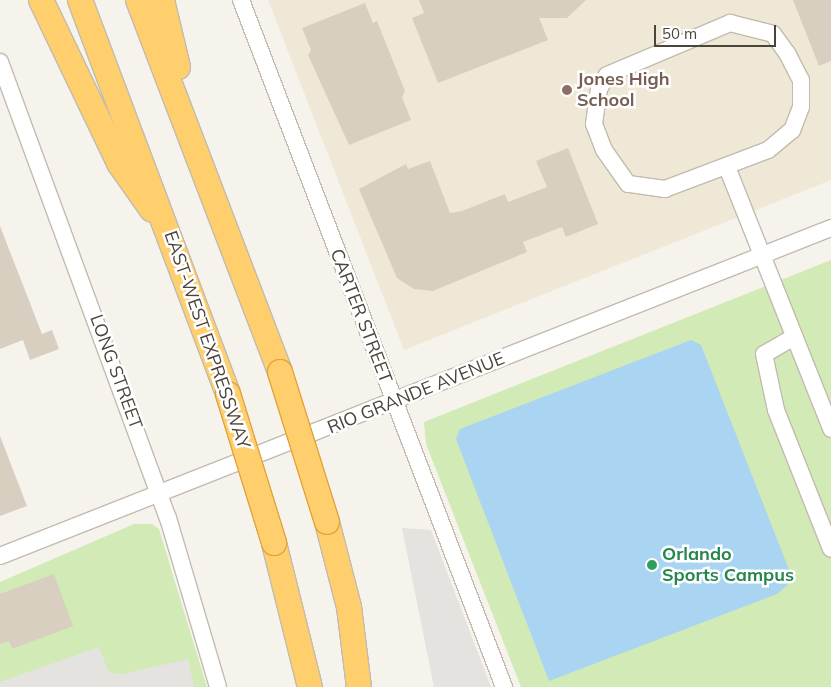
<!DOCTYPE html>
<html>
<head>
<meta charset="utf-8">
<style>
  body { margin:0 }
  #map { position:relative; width:831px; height:687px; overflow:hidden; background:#f6f3ec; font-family:Mulish,sans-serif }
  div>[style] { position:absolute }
  .education>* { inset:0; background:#efe8d6 }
  .green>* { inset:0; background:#d2eab5 }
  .parking>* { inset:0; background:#e5e3e0 }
  .water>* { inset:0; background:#a9d4f2 }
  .building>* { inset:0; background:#d8cfc1 }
  .roads { filter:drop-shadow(1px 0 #c2bbae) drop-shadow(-1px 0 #c2bbae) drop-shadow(0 1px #c2bbae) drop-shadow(0 -1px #c2bbae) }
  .minor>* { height:16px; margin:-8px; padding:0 8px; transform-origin:8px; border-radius:8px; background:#fff }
  .highway>* { height:24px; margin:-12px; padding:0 12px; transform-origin:12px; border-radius:12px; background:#ffcf6e }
  .bridges { filter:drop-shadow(1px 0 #e0a43c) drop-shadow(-1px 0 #e0a43c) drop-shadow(0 1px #e0a43c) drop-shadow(0 -1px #e0a43c) }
  .highway-bridge>* { height:24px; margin:-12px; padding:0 12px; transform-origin:12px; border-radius:12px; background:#ffcf6e }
  .dots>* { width:14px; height:14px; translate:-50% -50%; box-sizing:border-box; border:2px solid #fff; border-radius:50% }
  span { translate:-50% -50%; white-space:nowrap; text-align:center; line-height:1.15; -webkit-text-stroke:5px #fff; paint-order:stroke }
  .education-label { font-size:18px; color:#785e54; font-weight:700 }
  .left { translate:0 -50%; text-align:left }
  .street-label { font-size:18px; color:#4b4439 }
  .leisure-label { font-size:18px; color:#27864d; font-weight:700 }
  .scale { position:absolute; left:654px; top:25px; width:122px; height:22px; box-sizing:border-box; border:2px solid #4b4439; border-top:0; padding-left:6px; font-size:15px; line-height:18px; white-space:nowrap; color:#4b4439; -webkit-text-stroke:4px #fff; paint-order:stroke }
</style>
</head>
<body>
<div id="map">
  <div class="education">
    <i style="clip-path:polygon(268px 0,831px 0,831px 180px,404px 350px)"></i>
  </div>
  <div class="green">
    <i style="clip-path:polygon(831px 260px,831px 687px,521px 687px,426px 444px,424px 422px)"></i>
    <i style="clip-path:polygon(134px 524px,152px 524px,159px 529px,207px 687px,0 687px,0 582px)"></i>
  </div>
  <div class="parking">
    <i style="clip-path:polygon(402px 528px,431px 530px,491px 687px,434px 687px)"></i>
    <i style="clip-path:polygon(99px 647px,109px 673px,123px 674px,188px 659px,194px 687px,0 687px,0 682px)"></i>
  </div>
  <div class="water">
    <i style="clip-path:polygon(691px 340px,701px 345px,793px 580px,777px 594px,549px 681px,456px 439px,460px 429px)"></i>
  </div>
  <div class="building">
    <i style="clip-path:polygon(419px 0,586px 0,567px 18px,539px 18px,548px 40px,438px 83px,412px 18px,424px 13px)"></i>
    <i style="clip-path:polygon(793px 0,831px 0,831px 61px,819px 66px)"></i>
    <i style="clip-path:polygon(365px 3px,373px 23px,377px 21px,405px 91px,402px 97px,411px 120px,349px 145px,308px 55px,311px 50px,302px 28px)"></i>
    <i style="clip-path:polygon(568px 148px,598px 224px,566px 237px,562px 227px,523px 242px,527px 252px,433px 291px,414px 289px,397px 278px,359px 189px,406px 164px,408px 169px,430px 161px,450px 213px,462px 211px,505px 194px,508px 202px,547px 187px,536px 161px)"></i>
    <i style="clip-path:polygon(0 226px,42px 334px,52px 330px,59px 349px,30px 360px,23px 340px,0 349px)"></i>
    <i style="clip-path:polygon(0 436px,27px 506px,0 516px)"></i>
    <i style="clip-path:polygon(54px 574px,73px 626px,12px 649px,9px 641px,0 644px,0 594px)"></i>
  </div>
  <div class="roads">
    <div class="minor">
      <i style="left:241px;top:0;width:736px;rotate:69.05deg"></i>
      <i style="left:730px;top:23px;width:44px;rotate:14.3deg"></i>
      <i style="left:773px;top:34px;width:24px;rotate:54deg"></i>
      <i style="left:787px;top:53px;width:30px;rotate:63deg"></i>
      <i style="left:801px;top:80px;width:27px;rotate:90deg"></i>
      <i style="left:801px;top:107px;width:25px;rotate:111deg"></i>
      <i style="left:792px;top:130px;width:31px;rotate:140deg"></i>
      <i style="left:768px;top:150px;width:110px;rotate:159.3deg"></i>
      <i style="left:665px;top:189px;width:37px;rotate:-172deg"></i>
      <i style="left:628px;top:184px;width:42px;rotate:-125.2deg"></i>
      <i style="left:604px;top:150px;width:28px;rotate:-111deg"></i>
      <i style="left:594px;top:124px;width:35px;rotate:-82deg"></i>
      <i style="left:599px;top:89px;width:16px;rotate:-60deg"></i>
      <i style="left:607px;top:75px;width:134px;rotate:-22.9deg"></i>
      <i style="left:0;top:62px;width:486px;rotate:69.8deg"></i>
      <i style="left:168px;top:518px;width:176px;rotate:73.5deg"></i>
      <i style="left:727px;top:167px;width:282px;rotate:68.3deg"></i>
      <i style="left:794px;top:337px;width:34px;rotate:150deg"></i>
      <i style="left:764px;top:354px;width:57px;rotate:77.9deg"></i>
      <i style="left:776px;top:410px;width:149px;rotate:68.4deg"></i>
      <i style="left:0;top:556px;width:893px;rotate:-21.54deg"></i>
    </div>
    <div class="highway">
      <i style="left:41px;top:0;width:181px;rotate:64.4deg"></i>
      <i style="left:119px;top:163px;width:57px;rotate:54.9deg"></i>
      <i style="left:80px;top:0;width:421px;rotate:69.4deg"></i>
      <i style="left:138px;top:0;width:398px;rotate:69.1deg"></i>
      <i style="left:162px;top:0;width:69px;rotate:76.6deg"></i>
      <i style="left:327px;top:522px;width:88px;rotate:75.5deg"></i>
      <i style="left:349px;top:607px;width:81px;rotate:82.9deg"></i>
      <i style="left:274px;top:543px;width:148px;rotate:76deg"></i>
    </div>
  </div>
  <div class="bridges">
    <div class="highway-bridge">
      <i style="left:280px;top:372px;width:157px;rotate:72.6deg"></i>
      <i style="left:228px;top:394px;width:156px;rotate:72.8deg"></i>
    </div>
  </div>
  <div class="dots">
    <i style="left:567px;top:90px;background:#8d6e63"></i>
    <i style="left:652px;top:565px;background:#2e9e5b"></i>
  </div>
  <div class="education-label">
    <span class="left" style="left:577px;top:90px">Jones High<br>School</span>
  </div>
  <div class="street-label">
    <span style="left:361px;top:316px;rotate:69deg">CARTER STREET</span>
    <span style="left:207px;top:340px;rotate:71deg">EAST-WEST EXPRESSWAY</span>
    <span style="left:116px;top:372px;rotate:70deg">LONG STREET</span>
    <span style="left:416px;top:393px;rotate:-22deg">RIO GRANDE AVENUE</span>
  </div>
  <div class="leisure-label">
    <span class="left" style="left:662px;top:565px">Orlando<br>Sports Campus</span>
  </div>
  <div class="scale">50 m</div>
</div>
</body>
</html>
